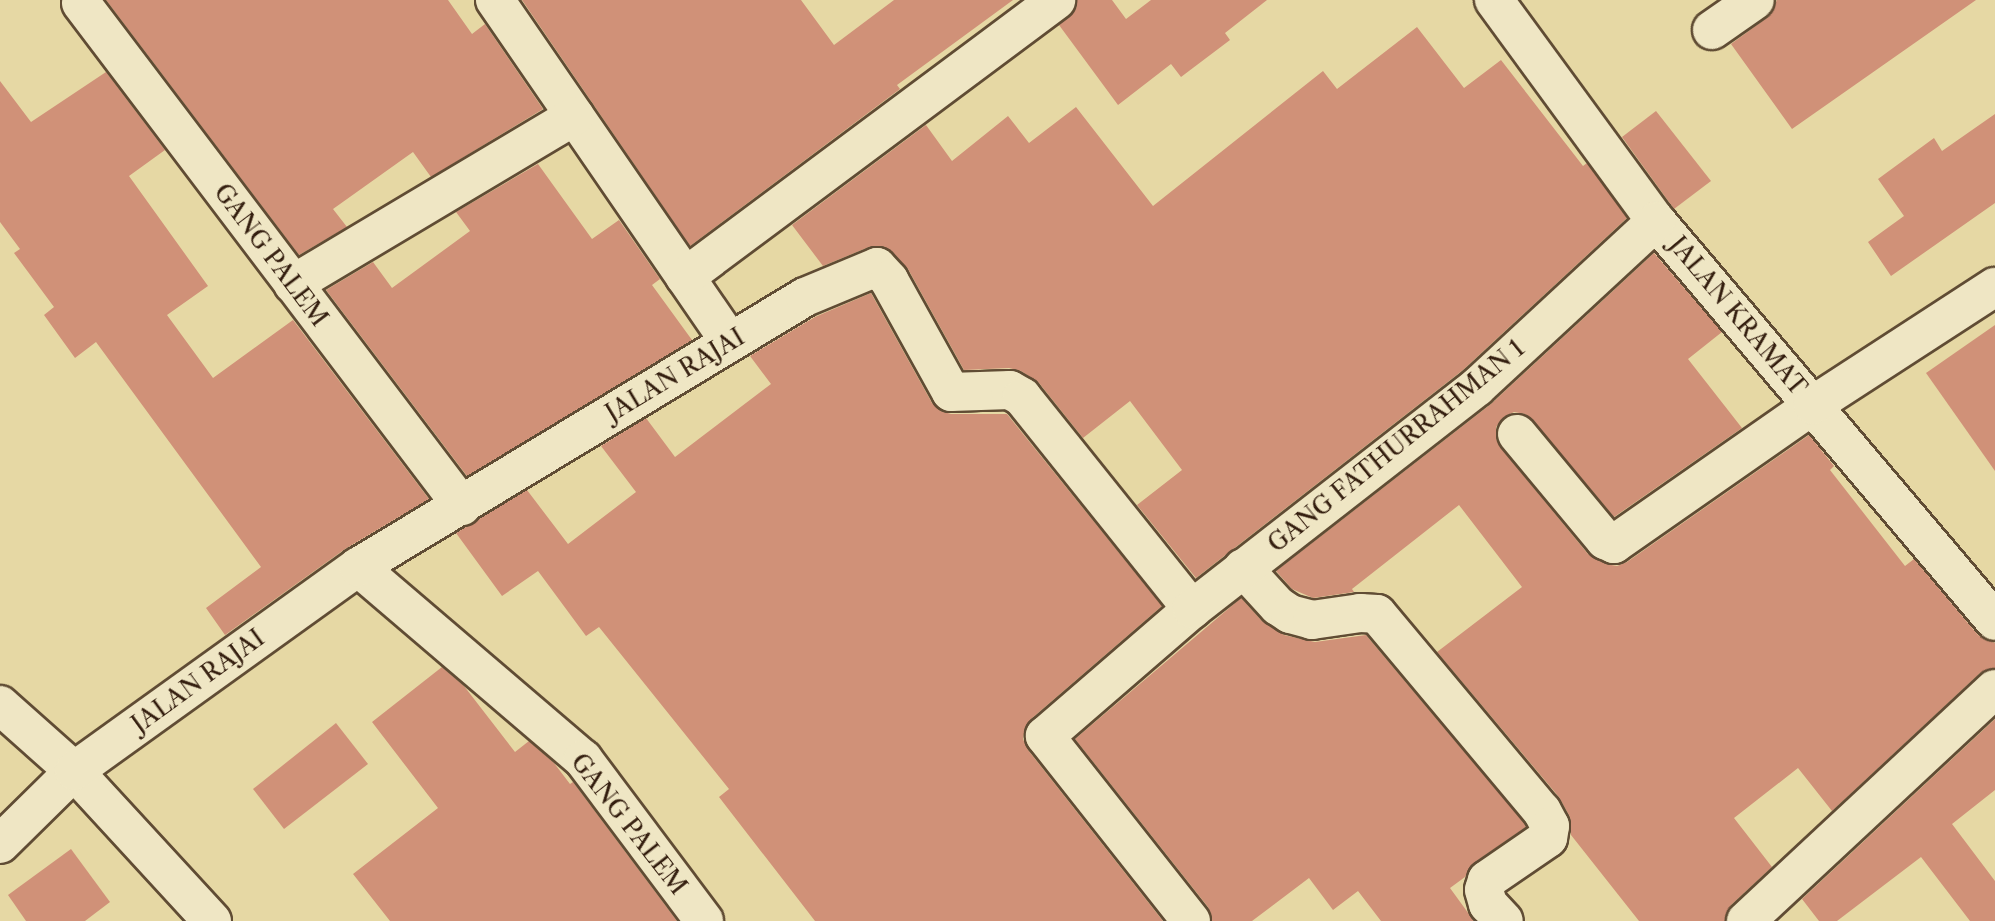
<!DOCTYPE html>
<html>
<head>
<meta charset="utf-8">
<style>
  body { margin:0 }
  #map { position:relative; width:1995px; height:921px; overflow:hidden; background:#e6d8a4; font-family:"Libre Caslon Text",serif }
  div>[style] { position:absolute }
  .building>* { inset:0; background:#d09178 }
  .roads { filter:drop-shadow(2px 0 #604c34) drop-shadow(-2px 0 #604c34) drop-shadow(0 2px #604c34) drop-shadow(0 -2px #604c34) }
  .street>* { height:38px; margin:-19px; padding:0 19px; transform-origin:19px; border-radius:19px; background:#efe6c4 }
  span { translate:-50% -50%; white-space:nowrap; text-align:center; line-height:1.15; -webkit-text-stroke:5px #efe6c4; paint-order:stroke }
  .street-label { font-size:24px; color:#331d0e }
</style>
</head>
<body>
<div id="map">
  <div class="building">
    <i style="clip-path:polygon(106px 0,448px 0,472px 34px,485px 24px,543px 109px,431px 177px,413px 152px,333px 209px,347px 227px,299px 255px)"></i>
    <i style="clip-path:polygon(522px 0,801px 0,834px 45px,894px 0,1013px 0,897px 85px,900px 89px,690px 246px)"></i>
    <i style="clip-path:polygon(1077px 0,1112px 0,1126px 19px,1151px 0,1267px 0,1225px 33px,1230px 40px,1181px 77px,1171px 64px,1118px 105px,1059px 25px,1076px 9px)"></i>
    <i style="clip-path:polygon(1777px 0,1976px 0,1792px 129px,1731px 44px,1768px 17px)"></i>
    <i style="clip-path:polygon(1417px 27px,1464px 88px,1501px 60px,1583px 166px,1587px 163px,1627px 218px,1463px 370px,1196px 578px,1137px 505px,1182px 470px,1130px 401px,1083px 438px,1039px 383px,1021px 371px,1009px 368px,964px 370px,908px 269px,892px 252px,882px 246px,869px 247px,823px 266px,792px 225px,926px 125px,952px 161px,1008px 116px,1029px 143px,1076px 107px,1153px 206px,1323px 71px,1337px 89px)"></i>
    <i style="clip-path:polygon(106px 72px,165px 150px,129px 176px,208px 286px,167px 315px,213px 378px,293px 320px,429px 499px,345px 549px,225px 635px,206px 608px,261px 567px,96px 342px,75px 358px,44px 315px,54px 307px,14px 253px,20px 249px,0 222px,0 81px,31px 122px)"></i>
    <i style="clip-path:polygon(1656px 111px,1711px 181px,1674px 209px,1622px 137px)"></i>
    <i style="clip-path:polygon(1995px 114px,1995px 203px,1891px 276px,1868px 242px,1904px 216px,1878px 179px,1934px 138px,1942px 151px)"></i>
    <i style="clip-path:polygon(538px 164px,592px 239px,619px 220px,660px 279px,652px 285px,692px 340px,467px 476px,326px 290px,373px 262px,392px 288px,470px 231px,456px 212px)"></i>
    <i style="clip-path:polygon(1654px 253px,1722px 332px,1688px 359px,1742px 428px,1614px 517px,1533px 420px,1525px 414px,1514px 412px,1504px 417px,1496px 427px,1496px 438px,1500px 447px,1588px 554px,1606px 564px,1617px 566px,1627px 562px,1809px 435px,1834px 466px,1830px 470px,1905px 566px,1914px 559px,1978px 635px,1995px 643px,1995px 668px,1980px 673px,1832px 811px,1798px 768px,1734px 818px,1772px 867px,1731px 905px,1725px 921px,1639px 921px,1571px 835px,1570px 817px,1559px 797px,1437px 652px,1522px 587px,1459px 505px,1352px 589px,1354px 592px,1313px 598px,1292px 589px,1276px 571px,1491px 404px)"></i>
    <i style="clip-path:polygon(871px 293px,932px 403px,941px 411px,951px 414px,1007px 414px,1162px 606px,1031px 719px,1025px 728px,1023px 739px,1028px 750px,1163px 921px,815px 921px,719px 797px,729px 789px,599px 627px,586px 636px,538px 571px,502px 596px,456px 533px,527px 490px,568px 544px,636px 492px,601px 446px,646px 418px,675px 457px,771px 384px,750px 356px,815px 317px)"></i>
    <i style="clip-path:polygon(1995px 325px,1995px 471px,1926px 373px)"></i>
    <i style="clip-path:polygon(1241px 598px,1262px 621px,1284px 635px,1315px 642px,1366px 635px,1524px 823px,1526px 827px,1475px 862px,1465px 877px,1450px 888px,1474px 921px,1381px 921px,1358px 891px,1333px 910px,1309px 878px,1252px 921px,1212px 921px,1208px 907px,1075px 739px)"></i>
    <i style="clip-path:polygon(442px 667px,464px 686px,515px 752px,529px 741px,554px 763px,570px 784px,573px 782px,677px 921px,390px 921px,353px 874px,438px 808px,372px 722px)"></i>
    <i style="clip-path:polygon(1995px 719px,1995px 790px,1952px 824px,1995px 881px,1995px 921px,1970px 921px,1921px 857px,1837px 921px,1819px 921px,1802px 899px)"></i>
    <i style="clip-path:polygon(336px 723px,368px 764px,284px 829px,253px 789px)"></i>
    <i style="clip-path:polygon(71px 849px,110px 902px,85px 921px,26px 921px,8px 895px)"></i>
  </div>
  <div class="roads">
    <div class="street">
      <i style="left:495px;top:0;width:414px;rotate:55.5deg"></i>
      <i style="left:1494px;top:0;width:274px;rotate:53.8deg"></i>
      <i style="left:1656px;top:221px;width:524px;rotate:49.72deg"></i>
      <i style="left:81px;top:3px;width:631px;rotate:52.86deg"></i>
      <i style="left:1712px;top:30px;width:52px;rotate:-34.9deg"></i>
      <i style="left:685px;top:277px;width:463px;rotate:-36.7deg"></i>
      <i style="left:293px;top:284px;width:328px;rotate:-30.8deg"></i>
      <i style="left:1517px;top:434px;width:138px;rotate:50.3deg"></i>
      <i style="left:1605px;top:540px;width:10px;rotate:24deg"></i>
      <i style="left:1614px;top:544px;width:243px;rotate:-34.9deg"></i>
      <i style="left:1813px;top:405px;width:217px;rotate:-33deg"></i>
      <i style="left:358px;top:567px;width:296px;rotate:40.5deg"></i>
      <i style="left:583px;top:759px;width:202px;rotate:53.2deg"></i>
      <i style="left:1243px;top:568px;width:52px;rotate:47.4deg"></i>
      <i style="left:1278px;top:606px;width:14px;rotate:34deg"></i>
      <i style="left:1290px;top:614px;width:23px;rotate:15deg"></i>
      <i style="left:1312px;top:620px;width:49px;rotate:-8.3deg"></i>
      <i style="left:1360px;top:613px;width:17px;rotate:3deg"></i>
      <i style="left:1377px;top:614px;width:257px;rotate:50.1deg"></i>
      <i style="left:1542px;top:811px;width:17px;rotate:62deg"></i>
      <i style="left:1550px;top:826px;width:12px;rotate:99deg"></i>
      <i style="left:1548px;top:838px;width:74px;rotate:145.5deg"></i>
      <i style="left:1487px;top:880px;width:10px;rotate:107deg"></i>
      <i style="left:1484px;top:890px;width:15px;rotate:74deg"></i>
      <i style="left:1488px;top:904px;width:23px;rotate:47deg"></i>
      <i style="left:0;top:705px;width:99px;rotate:41.7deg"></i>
      <i style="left:74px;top:771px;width:204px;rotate:47.4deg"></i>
      <i style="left:0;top:844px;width:104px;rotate:-44.6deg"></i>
      <i style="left:74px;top:771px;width:350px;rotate:-35.7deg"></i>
      <i style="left:358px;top:567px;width:522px;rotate:-31.13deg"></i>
      <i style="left:805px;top:297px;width:78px;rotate:-22.6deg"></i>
      <i style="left:877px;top:267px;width:18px;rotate:47deg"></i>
      <i style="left:889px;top:280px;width:128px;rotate:61deg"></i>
      <i style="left:951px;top:392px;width:59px;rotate:-1.9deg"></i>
      <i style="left:1010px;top:390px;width:14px;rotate:30deg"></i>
      <i style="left:1022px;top:397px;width:272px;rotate:51.3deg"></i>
      <i style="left:1191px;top:921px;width:236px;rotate:-128.3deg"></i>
      <i style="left:1045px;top:736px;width:194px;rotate:-40.8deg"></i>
      <i style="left:1192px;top:609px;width:361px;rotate:-37.9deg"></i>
      <i style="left:1477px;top:387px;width:244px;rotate:-42.8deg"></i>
      <i style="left:1746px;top:921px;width:340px;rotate:-43deg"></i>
    </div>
  </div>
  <div class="street-label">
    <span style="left:271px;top:255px;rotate:53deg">GANG PALEM</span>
    <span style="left:1738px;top:316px;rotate:50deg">JALAN KRAMAT</span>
    <span style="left:675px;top:375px;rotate:-31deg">JALAN RAJAI</span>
    <span style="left:1396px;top:446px;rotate:-39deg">GANG FATHURRAHMAN 1</span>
    <span style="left:198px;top:681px;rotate:-36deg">JALAN RAJAI</span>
    <span style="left:629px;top:824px;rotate:52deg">GANG PALEM</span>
  </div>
</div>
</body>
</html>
